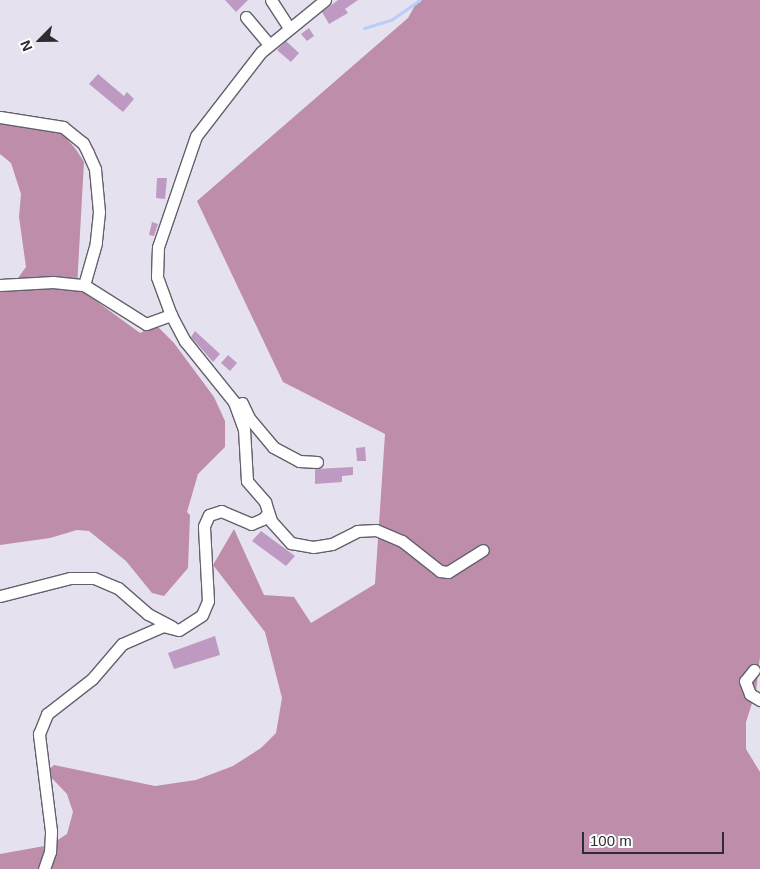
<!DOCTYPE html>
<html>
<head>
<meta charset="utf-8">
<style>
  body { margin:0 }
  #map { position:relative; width:760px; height:869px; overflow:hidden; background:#e6e1ee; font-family:Arial,sans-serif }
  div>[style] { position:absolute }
  .forest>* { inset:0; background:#be8daa }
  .stream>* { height:3px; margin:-1.5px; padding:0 1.5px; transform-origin:1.5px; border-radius:1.5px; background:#b7cdfc }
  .building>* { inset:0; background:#be9ac3 }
  .roads { filter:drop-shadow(1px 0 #64606b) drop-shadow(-1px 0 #64606b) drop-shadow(0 1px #64606b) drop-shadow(0 -1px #64606b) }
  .minor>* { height:11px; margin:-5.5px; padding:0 5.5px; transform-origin:5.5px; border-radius:5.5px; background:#fff }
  span { translate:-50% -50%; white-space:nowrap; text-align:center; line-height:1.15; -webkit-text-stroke:4px #fff; paint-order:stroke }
  .north { position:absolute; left:15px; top:15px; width:50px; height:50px; -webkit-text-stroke:4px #fff; paint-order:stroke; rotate:247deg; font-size:14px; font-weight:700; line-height:20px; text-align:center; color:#2e2c31 }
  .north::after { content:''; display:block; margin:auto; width:18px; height:22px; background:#2e2c31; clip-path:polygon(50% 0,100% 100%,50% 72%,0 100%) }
  .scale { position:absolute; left:582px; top:832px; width:142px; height:22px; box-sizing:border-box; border:2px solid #2e2c31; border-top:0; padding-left:6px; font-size:15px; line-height:18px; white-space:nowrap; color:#2e2c31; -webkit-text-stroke:4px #fff; paint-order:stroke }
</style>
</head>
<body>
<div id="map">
  <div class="forest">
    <i style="clip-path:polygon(418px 0,760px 0,760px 657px,756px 691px,746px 722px,746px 749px,760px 772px,760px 869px,0 869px,0 854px,50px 845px,67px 834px,73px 812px,67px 794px,46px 772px,54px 765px,155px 786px,196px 780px,233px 766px,261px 748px,276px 733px,282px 698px,265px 632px,213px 565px,234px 529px,264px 595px,294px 597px,311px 623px,375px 584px,385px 434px,283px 382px,197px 201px,408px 18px)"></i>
    <i style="clip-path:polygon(0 120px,53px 128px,64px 135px,77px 151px,84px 162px,77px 287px,140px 333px,156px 325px,174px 343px,214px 397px,225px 421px,225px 447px,198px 474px,187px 512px,190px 515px,188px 568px,164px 596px,152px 593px,126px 561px,89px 531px,77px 530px,50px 538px,0 545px,0 281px,18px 278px,26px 267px,19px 217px,21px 194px,11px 163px,0 154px)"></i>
  </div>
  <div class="stream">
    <i style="left:364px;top:28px;width:28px;rotate:-17deg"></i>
    <i style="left:391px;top:20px;width:35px;rotate:-35deg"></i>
  </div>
  <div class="building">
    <i style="clip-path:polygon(225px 0,248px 0,236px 12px)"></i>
    <i style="clip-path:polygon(338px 0,358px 0,345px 9px,348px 13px,329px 24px,322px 12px)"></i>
    <i style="clip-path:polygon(309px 28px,314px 36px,307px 41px,301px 34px)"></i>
    <i style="clip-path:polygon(286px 41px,299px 53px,291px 62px,277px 50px)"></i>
    <i style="clip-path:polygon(98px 74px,124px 96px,127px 92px,134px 99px,123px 112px,89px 84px)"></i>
    <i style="clip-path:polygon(157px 178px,167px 178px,165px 199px,156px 198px)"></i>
    <i style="clip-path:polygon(152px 222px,158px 224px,154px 236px,149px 235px)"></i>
    <i style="clip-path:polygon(195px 331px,220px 354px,213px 362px,191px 337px)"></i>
    <i style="clip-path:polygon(228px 355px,237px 363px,230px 371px,221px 363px)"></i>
    <i style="clip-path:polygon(365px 447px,366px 461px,357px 461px,356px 448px)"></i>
    <i style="clip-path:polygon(353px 467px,353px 475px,342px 476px,342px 482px,315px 484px,315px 469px)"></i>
    <i style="clip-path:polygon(261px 531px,295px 556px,286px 566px,252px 541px)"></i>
    <i style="clip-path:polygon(215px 636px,220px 655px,174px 669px,168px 653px)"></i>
  </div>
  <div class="roads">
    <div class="minor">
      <i style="left:271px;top:0;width:33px;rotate:57deg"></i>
      <i style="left:325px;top:0;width:82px;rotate:140.9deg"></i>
      <i style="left:261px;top:52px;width:106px;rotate:127.7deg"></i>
      <i style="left:196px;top:136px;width:117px;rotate:108.9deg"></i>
      <i style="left:158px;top:247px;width:30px;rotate:92deg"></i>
      <i style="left:157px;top:277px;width:40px;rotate:69.8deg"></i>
      <i style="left:171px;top:315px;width:30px;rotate:62deg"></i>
      <i style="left:185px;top:341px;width:78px;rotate:51.2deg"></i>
      <i style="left:234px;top:402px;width:29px;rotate:70deg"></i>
      <i style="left:244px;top:429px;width:52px;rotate:86.7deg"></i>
      <i style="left:247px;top:481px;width:28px;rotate:49deg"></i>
      <i style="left:265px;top:502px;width:20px;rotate:72deg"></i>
      <i style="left:271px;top:521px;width:30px;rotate:48deg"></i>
      <i style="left:291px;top:543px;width:22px;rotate:10deg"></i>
      <i style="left:313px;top:547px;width:19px;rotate:-9deg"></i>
      <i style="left:332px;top:544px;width:28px;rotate:-27deg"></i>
      <i style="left:357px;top:531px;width:19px;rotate:-3deg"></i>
      <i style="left:376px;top:530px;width:28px;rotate:23deg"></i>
      <i style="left:402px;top:541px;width:48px;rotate:38.3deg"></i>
      <i style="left:440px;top:571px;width:8px;rotate:7deg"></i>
      <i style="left:448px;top:572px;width:41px;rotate:-32.2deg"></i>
      <i style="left:246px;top:17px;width:35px;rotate:50deg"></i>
      <i style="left:0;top:117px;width:64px;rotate:9deg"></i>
      <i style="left:63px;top:127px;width:26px;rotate:39deg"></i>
      <i style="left:83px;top:143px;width:11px;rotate:63deg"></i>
      <i style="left:88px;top:153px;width:17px;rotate:66deg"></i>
      <i style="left:95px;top:169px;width:43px;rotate:84.7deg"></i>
      <i style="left:99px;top:212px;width:31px;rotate:96deg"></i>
      <i style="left:96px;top:243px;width:44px;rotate:105.9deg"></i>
      <i style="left:0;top:285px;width:53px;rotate:-3.2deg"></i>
      <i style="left:53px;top:282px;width:31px;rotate:6deg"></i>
      <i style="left:84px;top:285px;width:73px;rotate:32.2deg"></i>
      <i style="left:146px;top:324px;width:27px;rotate:-20deg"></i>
      <i style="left:242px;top:403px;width:17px;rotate:65deg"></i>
      <i style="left:249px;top:418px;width:38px;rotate:50deg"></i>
      <i style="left:273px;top:447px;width:30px;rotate:28deg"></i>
      <i style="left:299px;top:461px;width:18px;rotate:3deg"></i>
      <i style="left:0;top:596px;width:72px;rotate:-14.4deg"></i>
      <i style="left:70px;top:578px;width:24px"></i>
      <i style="left:94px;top:578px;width:26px;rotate:23deg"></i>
      <i style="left:118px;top:588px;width:40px;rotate:41deg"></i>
      <i style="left:148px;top:614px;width:27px;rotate:28deg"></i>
      <i style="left:754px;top:670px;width:14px;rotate:129deg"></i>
      <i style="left:745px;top:681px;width:14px;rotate:69deg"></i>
      <i style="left:750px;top:694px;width:12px;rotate:31deg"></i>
      <i style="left:44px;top:869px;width:18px;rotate:-71deg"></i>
      <i style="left:50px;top:852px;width:21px;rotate:-87deg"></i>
      <i style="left:51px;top:831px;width:98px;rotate:-97.1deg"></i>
      <i style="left:39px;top:734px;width:22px;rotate:-68deg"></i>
      <i style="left:47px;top:714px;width:57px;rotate:-37.9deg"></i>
      <i style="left:92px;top:679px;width:46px;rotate:-49.4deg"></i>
      <i style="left:122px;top:644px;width:45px;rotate:-23.7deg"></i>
      <i style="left:163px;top:626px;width:16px;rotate:14deg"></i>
      <i style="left:179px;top:630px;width:27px;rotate:-33deg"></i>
      <i style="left:202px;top:615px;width:15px;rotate:-67deg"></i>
      <i style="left:208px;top:601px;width:75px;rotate:-93.1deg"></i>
      <i style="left:204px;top:526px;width:12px;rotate:-66deg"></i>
      <i style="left:209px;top:515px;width:13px;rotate:-18deg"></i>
      <i style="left:221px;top:511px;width:33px;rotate:23deg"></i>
      <i style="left:251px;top:524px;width:13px;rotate:-23deg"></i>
      <i style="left:263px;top:519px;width:8px;rotate:-50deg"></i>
    </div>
  </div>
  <div class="north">N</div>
  <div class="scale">100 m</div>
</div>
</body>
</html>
